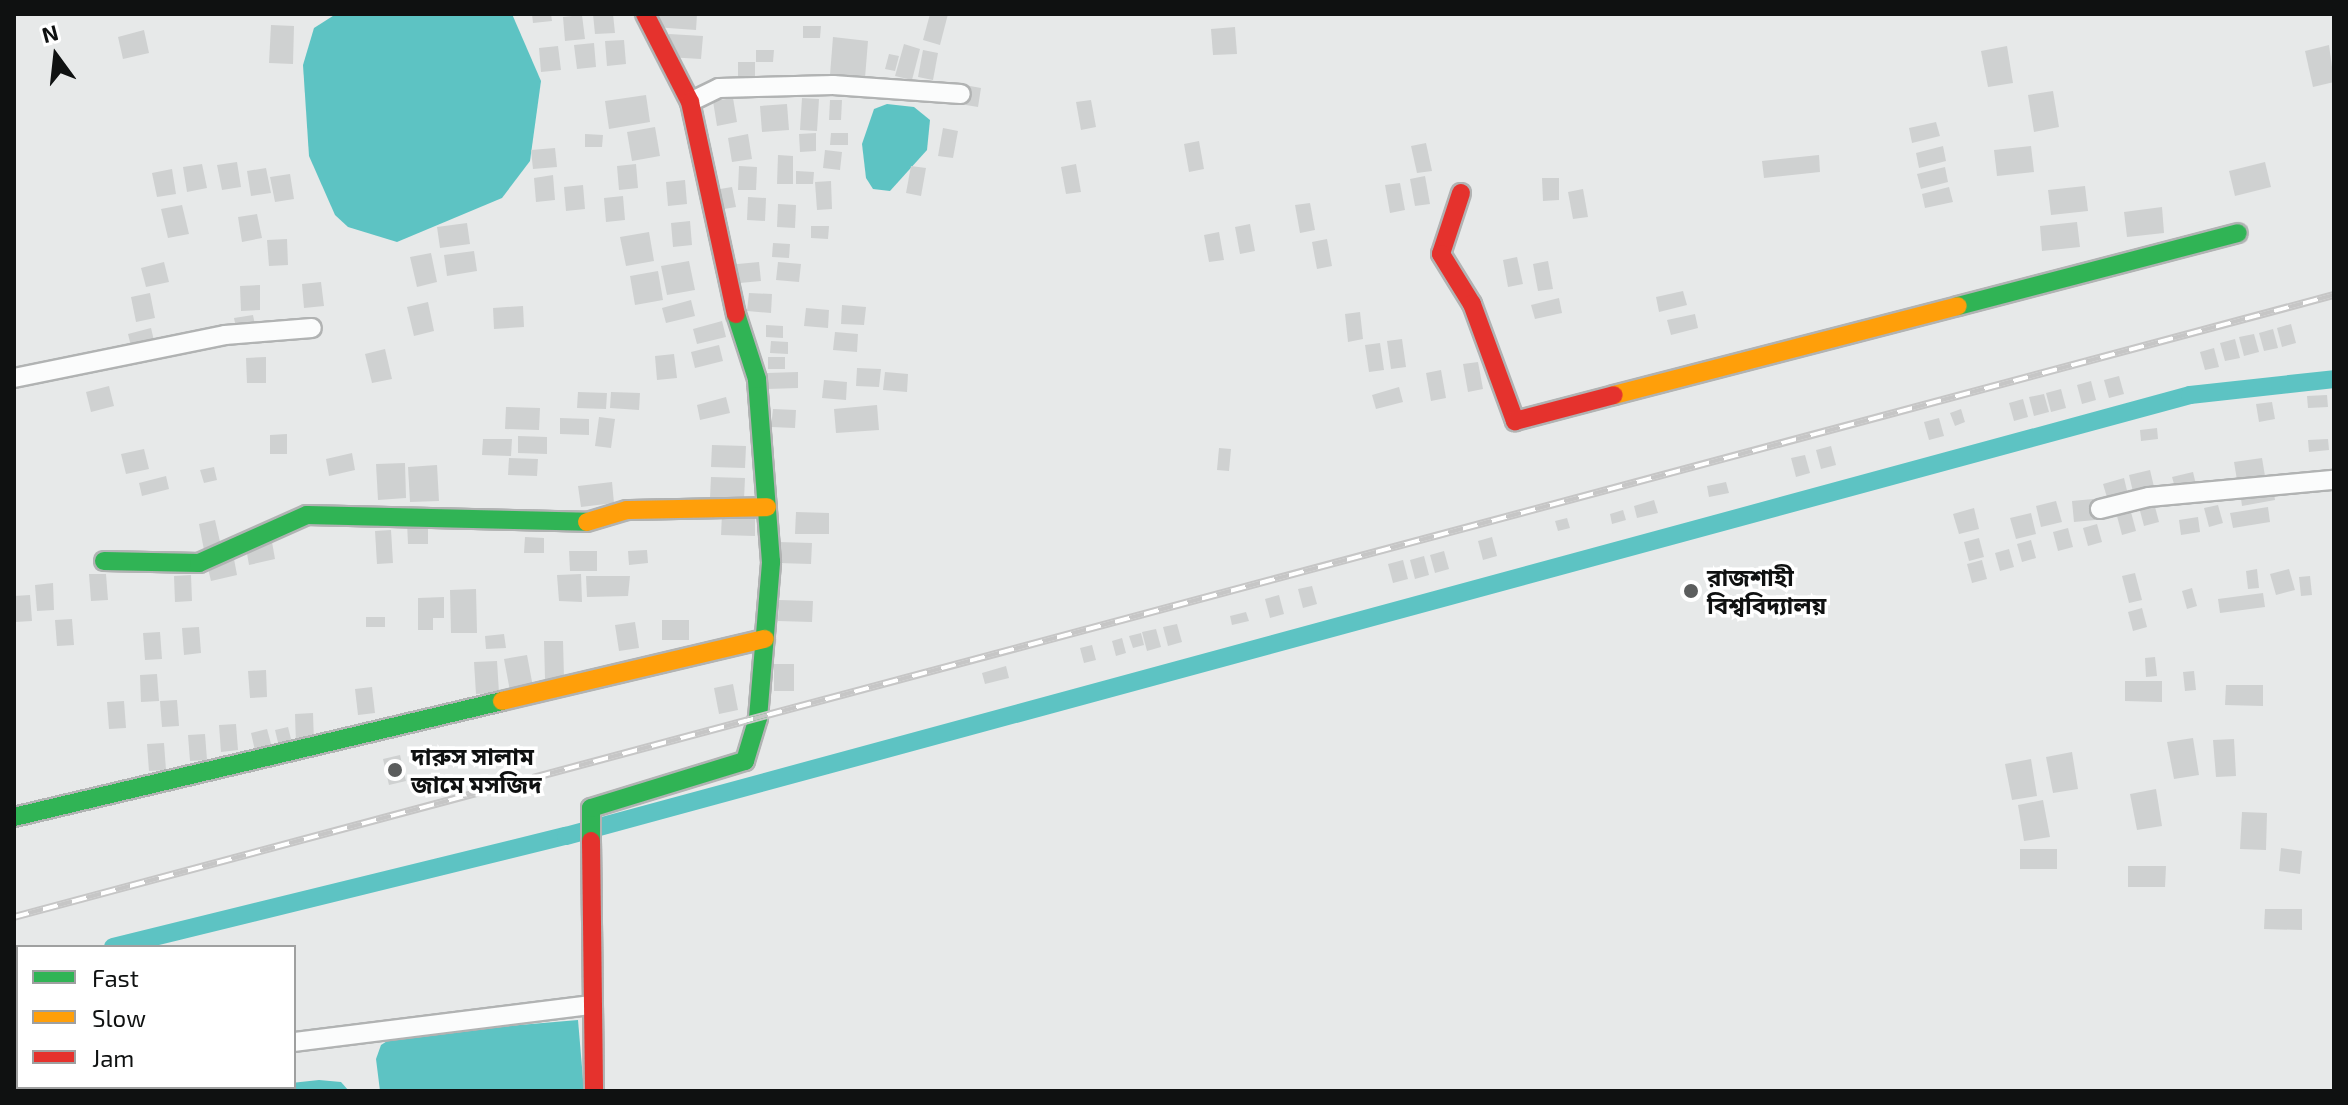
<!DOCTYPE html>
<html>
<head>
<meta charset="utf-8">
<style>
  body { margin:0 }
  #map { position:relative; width:2348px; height:1105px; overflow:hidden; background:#e7e9e9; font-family:"Exo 2","Noto Sans Bengali",sans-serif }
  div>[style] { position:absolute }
  .water>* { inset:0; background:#5dc3c3 }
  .canal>* { height:18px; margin:-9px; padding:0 9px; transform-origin:9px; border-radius:9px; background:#5dc3c3 }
  .building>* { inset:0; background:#cfd1d1 }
  .roads { filter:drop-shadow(2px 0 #b1b3b3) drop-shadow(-2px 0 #b1b3b3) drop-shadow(0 2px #b1b3b3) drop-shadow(0 -2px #b1b3b3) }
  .street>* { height:18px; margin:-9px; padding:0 9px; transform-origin:9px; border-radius:9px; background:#fbfcfc }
  .fast>* { height:18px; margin:-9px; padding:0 9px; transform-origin:9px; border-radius:9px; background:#30b455 }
  .slow>* { height:18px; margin:-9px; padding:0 9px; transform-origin:9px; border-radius:9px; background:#ff9f0a }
  .jam>* { height:18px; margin:-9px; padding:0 9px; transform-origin:9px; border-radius:9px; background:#e5322d }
  .rail>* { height:8px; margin-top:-4px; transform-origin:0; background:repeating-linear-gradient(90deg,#fff 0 15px,#c6c6c6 0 30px); box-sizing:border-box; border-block:2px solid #c6c6c6 }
  .dots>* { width:22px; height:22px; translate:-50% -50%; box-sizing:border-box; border:4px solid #fff; border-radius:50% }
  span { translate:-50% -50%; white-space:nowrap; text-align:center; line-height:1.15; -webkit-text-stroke:7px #fff; paint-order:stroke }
  .poi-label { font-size:24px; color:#0f1111; font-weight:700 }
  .left { translate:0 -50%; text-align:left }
  .frame { position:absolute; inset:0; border:16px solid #0f1111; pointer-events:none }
  .legend { position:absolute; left:16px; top:945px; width:280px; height:144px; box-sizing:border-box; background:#fff; border:2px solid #9fa0a0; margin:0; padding:10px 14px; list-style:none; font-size:24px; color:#0f1111 }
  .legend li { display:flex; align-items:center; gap:16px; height:40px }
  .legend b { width:40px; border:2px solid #9fa0a0 }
  .north { position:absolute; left:16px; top:16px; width:80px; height:80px; -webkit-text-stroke:6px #fff; paint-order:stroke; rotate:345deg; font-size:22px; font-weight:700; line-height:32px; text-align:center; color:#0f1111 }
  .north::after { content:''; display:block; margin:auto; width:28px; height:36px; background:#0f1111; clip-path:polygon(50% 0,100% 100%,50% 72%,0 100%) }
</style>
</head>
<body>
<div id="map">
  <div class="water">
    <i style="clip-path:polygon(336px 14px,512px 14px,541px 81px,530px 161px,502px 198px,397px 242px,348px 227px,335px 215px,309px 156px,303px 65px,314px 28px)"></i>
    <i style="clip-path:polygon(887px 104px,914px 107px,930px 120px,927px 150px,890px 191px,873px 189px,866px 178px,862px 144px,874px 109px)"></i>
    <i style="clip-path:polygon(578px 1020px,584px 1091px,380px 1091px,376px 1059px,381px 1045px,395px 1036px)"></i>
    <i style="clip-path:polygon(319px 1080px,341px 1082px,349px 1091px,218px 1091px)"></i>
  </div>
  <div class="canal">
    <i style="left:113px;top:947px;width:466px;rotate:-13.8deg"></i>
    <i style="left:566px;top:836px;width:1683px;rotate:-15.19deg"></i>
    <i style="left:2190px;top:395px;width:145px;rotate:-6.3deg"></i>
    <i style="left:14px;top:972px;width:4px;rotate:-14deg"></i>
  </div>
  <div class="building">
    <i style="clip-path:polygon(532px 14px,551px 14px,552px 21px,533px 23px)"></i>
    <i style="clip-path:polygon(593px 14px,613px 14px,615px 33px,595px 34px)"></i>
    <i style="clip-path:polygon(655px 14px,697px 14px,696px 30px,654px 27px)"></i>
    <i style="clip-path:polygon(930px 14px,948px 14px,940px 45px,923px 40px)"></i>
    <i style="clip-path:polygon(582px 15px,585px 39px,565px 41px,563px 17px)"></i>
    <i style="clip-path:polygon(271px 25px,294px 26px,293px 64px,269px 63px)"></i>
    <i style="clip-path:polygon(803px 26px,821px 26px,820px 38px,803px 38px)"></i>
    <i style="clip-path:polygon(1235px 27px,1237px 54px,1213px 55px,1211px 29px)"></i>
    <i style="clip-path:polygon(144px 30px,149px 53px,123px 59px,118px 37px)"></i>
    <i style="clip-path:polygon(669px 34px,703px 36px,701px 59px,667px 57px)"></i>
    <i style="clip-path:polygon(833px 37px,868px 41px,865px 78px,830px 75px)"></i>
    <i style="clip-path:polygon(624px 40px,626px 64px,607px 66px,605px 41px)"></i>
    <i style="clip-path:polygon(594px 43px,596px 67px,577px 69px,574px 45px)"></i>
    <i style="clip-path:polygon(904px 44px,920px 49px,912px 80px,895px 76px)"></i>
    <i style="clip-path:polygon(2329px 45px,2334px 82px,2313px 87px,2305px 51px)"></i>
    <i style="clip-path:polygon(558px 46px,561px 70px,541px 72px,539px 48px)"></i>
    <i style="clip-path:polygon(2007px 46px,2013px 83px,1988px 87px,1981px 51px)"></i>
    <i style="clip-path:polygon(756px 50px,774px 50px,773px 62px,756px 62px)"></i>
    <i style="clip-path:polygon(923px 50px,938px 53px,933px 80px,918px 77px)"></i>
    <i style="clip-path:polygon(889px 54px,899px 56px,895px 71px,885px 69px)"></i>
    <i style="clip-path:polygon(738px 62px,755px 62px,755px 85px,738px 85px)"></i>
    <i style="clip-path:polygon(970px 86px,981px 88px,978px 107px,966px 105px)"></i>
    <i style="clip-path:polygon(2053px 91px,2059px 127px,2034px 132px,2028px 95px)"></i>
    <i style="clip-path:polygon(646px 95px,650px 122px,609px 129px,605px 101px)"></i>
    <i style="clip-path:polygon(733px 98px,737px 122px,717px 126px,713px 101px)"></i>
    <i style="clip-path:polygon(802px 98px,819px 99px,817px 131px,800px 130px)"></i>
    <i style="clip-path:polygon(830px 100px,842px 100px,841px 120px,829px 120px)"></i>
    <i style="clip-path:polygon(1091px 100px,1096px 127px,1081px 130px,1076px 102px)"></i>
    <i style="clip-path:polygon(787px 104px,789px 130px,762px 132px,760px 106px)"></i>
    <i style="clip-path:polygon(1936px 122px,1940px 136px,1912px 143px,1909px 128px)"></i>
    <i style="clip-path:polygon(655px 127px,660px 156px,632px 161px,627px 132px)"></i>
    <i style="clip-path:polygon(943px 128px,958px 131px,953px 158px,938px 156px)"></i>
    <i style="clip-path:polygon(816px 133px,816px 151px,800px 152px,799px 134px)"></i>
    <i style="clip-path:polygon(831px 133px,848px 133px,848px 145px,830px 145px)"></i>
    <i style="clip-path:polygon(585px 134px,603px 135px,602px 147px,585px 147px)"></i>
    <i style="clip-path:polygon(748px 134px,752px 159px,732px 162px,728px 138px)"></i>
    <i style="clip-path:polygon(1199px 141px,1204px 169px,1189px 172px,1184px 144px)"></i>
    <i style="clip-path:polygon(1426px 143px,1432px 171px,1417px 173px,1411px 146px)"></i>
    <i style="clip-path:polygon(1943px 146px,1946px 161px,1919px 168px,1916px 153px)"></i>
    <i style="clip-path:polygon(2031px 146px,2034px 172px,1997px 176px,1994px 150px)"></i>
    <i style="clip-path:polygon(555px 148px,557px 167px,533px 169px,531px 150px)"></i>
    <i style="clip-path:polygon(825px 150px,842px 152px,840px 170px,823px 168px)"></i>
    <i style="clip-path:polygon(778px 155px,793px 156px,793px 184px,777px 184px)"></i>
    <i style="clip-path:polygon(1819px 155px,1820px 172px,1764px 178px,1762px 161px)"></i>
    <i style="clip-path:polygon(237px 162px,241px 187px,222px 190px,217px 165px)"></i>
    <i style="clip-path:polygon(2265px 162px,2271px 187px,2235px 196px,2229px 171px)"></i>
    <i style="clip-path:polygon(202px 164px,207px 188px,187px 192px,183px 167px)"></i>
    <i style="clip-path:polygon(636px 164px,638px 188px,619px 190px,617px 166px)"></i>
    <i style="clip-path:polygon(1076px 164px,1081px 192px,1066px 194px,1061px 167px)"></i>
    <i style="clip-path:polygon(739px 166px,757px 167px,756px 190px,738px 190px)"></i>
    <i style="clip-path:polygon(911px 166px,926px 168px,921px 196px,906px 193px)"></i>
    <i style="clip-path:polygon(1945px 167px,1948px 182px,1921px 189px,1917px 174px)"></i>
    <i style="clip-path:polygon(266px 168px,271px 193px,251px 196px,247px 171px)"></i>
    <i style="clip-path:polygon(172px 169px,176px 194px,157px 197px,152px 173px)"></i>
    <i style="clip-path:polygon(796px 171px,814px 172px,813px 184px,796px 184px)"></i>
    <i style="clip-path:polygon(290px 174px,294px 199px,275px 202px,270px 177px)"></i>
    <i style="clip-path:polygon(553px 175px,555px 200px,536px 202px,534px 178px)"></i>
    <i style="clip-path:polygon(1425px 176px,1430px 204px,1415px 206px,1410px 179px)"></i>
    <i style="clip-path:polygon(1542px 178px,1559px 178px,1559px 200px,1543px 201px)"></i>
    <i style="clip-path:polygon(685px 180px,687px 204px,668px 206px,666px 182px)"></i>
    <i style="clip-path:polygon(831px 181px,832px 209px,817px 210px,815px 182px)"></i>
    <i style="clip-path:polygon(1400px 183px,1405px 210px,1390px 213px,1385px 185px)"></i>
    <i style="clip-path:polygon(583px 185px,585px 209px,566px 211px,564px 187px)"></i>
    <i style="clip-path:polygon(2085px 186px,2088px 211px,2051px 215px,2048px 190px)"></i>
    <i style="clip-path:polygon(732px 187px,736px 207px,724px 209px,720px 189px)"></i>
    <i style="clip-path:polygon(1949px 187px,1953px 202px,1925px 208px,1922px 194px)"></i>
    <i style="clip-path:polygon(1583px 189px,1588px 217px,1573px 219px,1568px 192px)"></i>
    <i style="clip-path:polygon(623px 196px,625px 220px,606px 222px,604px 198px)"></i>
    <i style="clip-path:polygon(748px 197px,766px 198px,765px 221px,747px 220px)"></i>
    <i style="clip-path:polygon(1310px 203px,1315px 230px,1300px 233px,1295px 205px)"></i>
    <i style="clip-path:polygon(778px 204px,796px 205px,795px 228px,777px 227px)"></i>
    <i style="clip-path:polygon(182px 205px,189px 234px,168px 238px,161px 209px)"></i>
    <i style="clip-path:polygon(2162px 207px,2164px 233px,2127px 237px,2124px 212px)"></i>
    <i style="clip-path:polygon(257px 214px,262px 238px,242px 242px,238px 217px)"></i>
    <i style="clip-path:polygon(690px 221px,692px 245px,673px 247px,671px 223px)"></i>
    <i style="clip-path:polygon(2077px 222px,2080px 247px,2042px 251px,2040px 226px)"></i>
    <i style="clip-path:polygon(467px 223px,470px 244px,440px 248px,437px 227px)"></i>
    <i style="clip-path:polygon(1250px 224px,1255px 251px,1240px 254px,1235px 227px)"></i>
    <i style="clip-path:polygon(811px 226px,829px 226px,828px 239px,811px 238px)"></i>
    <i style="clip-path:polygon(649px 232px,654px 261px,626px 266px,620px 237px)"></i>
    <i style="clip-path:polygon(1219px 232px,1224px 260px,1209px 262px,1204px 235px)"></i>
    <i style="clip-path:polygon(287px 239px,288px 265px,269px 266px,267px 240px)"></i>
    <i style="clip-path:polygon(1327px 239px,1332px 266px,1317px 269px,1312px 242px)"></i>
    <i style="clip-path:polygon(773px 243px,790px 244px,789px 258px,772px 257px)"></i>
    <i style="clip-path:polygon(474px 251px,477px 271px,447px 276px,444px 255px)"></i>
    <i style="clip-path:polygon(431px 253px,437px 282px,417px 287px,410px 257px)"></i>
    <i style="clip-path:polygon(1517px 257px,1523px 284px,1508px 287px,1503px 260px)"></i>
    <i style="clip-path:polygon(689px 261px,695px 290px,667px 295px,661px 266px)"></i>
    <i style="clip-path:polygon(1548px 261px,1553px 289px,1538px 291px,1533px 264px)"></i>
    <i style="clip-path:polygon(164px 262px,169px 282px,146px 287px,141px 268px)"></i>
    <i style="clip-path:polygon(759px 262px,761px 281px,729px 284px,727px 265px)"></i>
    <i style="clip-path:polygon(778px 262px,801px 264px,799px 282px,776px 280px)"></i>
    <i style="clip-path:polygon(658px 271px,663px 300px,635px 305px,630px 276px)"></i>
    <i style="clip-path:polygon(321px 282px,324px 306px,304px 308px,302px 284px)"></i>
    <i style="clip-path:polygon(260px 285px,260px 310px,241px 311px,240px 286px)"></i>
    <i style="clip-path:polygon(1683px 291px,1687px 305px,1659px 312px,1656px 297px)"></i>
    <i style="clip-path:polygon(150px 293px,155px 318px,136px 322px,131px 297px)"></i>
    <i style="clip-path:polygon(749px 293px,772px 294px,771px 313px,747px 311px)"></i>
    <i style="clip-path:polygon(1559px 298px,1562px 313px,1535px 319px,1531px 305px)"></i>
    <i style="clip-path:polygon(691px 300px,695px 316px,666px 323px,662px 308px)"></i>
    <i style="clip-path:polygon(428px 302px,434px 331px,414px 336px,407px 307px)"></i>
    <i style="clip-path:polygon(842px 305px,866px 307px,864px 325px,841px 324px)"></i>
    <i style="clip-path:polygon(523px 306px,524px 327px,494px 329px,493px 308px)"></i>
    <i style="clip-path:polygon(806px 308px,829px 310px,828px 328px,804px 326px)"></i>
    <i style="clip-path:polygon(1360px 312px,1363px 339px,1348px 342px,1345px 314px)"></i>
    <i style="clip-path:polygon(1695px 314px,1698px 328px,1671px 335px,1667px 320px)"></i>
    <i style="clip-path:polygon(253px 315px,258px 340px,239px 343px,234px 318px)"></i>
    <i style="clip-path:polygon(722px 321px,726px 337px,697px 344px,693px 329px)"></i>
    <i style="clip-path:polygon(2291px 324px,2296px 343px,2282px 347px,2277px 328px)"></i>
    <i style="clip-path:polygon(766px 325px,783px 326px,783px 338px,766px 337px)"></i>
    <i style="clip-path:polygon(151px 328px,156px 349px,133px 354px,128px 334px)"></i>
    <i style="clip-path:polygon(2273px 329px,2278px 348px,2264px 351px,2259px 333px)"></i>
    <i style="clip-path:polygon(835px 332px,858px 334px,857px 352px,833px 350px)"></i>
    <i style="clip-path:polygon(2254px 334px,2259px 352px,2244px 356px,2239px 337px)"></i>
    <i style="clip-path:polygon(1402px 339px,1406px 367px,1391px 369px,1387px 341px)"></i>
    <i style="clip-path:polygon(2235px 339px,2240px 358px,2225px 361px,2220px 343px)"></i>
    <i style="clip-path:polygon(771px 341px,788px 342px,788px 354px,770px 353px)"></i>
    <i style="clip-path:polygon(1380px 343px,1384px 370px,1369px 372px,1365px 345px)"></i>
    <i style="clip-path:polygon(719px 345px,723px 361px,695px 368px,691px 352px)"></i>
    <i style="clip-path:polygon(2214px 348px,2219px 367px,2205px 370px,2200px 352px)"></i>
    <i style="clip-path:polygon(385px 349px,392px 379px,372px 383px,365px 354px)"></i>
    <i style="clip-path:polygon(674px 354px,677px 378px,657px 380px,655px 356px)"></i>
    <i style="clip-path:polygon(266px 357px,266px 383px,247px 383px,246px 358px)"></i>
    <i style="clip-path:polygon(768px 357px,785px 357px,785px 369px,768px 369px)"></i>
    <i style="clip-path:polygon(1478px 362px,1483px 389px,1468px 392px,1463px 364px)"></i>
    <i style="clip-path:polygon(857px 368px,881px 369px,879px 387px,856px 386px)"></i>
    <i style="clip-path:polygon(1441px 370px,1446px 398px,1431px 401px,1426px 373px)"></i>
    <i style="clip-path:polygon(798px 372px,798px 388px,767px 389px,767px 373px)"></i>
    <i style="clip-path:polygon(885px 372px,908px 374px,907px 392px,883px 390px)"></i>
    <i style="clip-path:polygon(2119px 376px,2124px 394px,2109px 398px,2104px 380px)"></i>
    <i style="clip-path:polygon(824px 380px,847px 382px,846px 400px,822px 398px)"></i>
    <i style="clip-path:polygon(2091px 381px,2096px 400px,2082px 404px,2077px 385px)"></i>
    <i style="clip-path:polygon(109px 386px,114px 406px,91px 412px,86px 392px)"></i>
    <i style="clip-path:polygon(1399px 387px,1403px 402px,1376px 409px,1372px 395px)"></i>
    <i style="clip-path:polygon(2061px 389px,2066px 408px,2051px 412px,2046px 393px)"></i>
    <i style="clip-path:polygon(578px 392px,607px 393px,606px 409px,577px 408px)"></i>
    <i style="clip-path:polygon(611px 392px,640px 393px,639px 410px,610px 408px)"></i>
    <i style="clip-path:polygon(2044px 394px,2049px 412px,2034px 416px,2029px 397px)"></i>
    <i style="clip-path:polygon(2327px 395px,2328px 407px,2308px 408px,2307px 396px)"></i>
    <i style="clip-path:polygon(726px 397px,730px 413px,700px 420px,697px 405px)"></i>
    <i style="clip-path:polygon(2023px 399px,2028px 417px,2014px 421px,2009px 403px)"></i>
    <i style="clip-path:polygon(2272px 402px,2275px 419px,2259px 422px,2256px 404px)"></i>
    <i style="clip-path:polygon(877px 405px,879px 430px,836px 433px,834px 409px)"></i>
    <i style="clip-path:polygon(506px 407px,540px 408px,539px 430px,505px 429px)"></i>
    <i style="clip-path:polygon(773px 409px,796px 410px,795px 428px,771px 427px)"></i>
    <i style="clip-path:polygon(1961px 409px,1965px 422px,1955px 426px,1950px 413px)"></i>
    <i style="clip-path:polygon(599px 417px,615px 419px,611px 448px,595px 446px)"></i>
    <i style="clip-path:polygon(560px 418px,589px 419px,589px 435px,560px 434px)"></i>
    <i style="clip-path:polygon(1939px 418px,1944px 436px,1929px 440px,1924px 422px)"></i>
    <i style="clip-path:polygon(2157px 428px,2158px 439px,2141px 441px,2140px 430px)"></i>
    <i style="clip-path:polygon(287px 434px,287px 454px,270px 454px,270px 435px)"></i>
    <i style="clip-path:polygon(518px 436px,547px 437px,547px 454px,518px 453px)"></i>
    <i style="clip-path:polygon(483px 439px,512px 439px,511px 456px,482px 455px)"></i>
    <i style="clip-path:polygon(2328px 439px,2329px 450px,2309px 452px,2308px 440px)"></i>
    <i style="clip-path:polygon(712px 445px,746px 446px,745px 468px,711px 467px)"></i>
    <i style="clip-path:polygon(1831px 446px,1836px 465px,1821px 469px,1816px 450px)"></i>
    <i style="clip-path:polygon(1219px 448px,1231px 449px,1229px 471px,1217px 470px)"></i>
    <i style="clip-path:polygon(144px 449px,149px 469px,126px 474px,121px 454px)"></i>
    <i style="clip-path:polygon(352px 453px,355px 470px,329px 476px,326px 459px)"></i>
    <i style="clip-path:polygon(1805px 455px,1810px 473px,1796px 477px,1791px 458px)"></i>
    <i style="clip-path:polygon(509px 458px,538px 459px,537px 476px,508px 475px)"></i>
    <i style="clip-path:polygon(2262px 458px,2266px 482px,2238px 486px,2234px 462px)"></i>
    <i style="clip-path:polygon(405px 463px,406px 498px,378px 500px,376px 464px)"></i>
    <i style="clip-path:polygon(437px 465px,439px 501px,410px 502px,408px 467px)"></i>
    <i style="clip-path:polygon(214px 467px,217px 480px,204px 483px,200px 470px)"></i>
    <i style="clip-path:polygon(2150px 470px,2155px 491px,2134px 496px,2129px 475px)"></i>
    <i style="clip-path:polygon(2193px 472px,2198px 493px,2178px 498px,2172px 477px)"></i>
    <i style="clip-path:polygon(166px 476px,169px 489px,142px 496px,139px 483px)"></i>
    <i style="clip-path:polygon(711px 477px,745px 478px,744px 499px,710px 498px)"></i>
    <i style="clip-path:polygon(2124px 478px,2129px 499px,2109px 504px,2103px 484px)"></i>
    <i style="clip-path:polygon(612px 482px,614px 503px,581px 507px,578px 486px)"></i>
    <i style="clip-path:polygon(1726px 482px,1729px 493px,1709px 497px,1707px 486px)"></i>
    <i style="clip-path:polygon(2273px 486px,2275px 500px,2242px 506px,2240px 492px)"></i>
    <i style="clip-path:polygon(2093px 499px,2095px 520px,2074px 522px,2072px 501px)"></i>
    <i style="clip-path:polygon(1654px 500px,1658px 513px,1637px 518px,1634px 506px)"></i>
    <i style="clip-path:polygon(2056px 501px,2062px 522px,2041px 527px,2036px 506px)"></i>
    <i style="clip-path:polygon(2154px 503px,2159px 522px,2144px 526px,2139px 507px)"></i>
    <i style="clip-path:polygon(2218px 505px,2223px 523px,2209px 527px,2204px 508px)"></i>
    <i style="clip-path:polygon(2268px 507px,2270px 522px,2233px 528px,2230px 513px)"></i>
    <i style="clip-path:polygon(1974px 508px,1979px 529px,1959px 534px,1953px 514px)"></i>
    <i style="clip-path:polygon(1623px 510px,1626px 520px,1612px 524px,1610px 514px)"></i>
    <i style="clip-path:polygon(796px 512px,829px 513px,829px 534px,795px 534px)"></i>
    <i style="clip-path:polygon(2131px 512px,2136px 531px,2122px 535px,2117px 516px)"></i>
    <i style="clip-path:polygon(2031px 513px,2036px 534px,2016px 539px,2010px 518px)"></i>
    <i style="clip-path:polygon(722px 514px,755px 515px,755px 536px,721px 535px)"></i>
    <i style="clip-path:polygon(2198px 517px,2200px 532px,2181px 535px,2179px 520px)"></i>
    <i style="clip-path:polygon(1567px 518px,1570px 528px,1558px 531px,1555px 521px)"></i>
    <i style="clip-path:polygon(215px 520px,221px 546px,204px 550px,199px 524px)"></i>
    <i style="clip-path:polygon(428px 521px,428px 544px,408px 544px,407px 522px)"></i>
    <i style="clip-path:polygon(2097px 524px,2102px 542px,2088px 546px,2083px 528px)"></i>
    <i style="clip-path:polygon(2068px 528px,2073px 547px,2058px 551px,2053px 532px)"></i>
    <i style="clip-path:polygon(391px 530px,393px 563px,377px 564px,375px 531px)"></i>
    <i style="clip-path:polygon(525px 537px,544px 538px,544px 553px,524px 553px)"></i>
    <i style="clip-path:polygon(1492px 537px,1497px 556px,1483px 560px,1478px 541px)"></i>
    <i style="clip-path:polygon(1979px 538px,1984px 557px,1969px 561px,1964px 542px)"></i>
    <i style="clip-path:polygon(2031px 540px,2036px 558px,2022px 562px,2017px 544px)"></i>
    <i style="clip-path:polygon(272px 542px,275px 559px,249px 565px,246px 548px)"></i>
    <i style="clip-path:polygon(778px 542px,812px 543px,811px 564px,778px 563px)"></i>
    <i style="clip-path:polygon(2009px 549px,2014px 567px,2000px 571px,1995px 553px)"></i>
    <i style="clip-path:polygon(647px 550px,648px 563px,629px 565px,628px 551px)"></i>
    <i style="clip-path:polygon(569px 551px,597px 551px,597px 571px,570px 571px)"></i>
    <i style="clip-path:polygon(1444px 551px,1449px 569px,1435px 573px,1430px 555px)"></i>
    <i style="clip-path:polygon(1424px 556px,1429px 575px,1415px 579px,1410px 560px)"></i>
    <i style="clip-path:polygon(234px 559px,237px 575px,211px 581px,207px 564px)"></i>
    <i style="clip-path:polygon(1403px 560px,1408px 579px,1393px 583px,1388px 564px)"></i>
    <i style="clip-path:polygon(1982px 560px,1987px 579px,1972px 583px,1967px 564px)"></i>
    <i style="clip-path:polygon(2257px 569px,2259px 588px,2248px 589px,2246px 571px)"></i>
    <i style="clip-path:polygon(2289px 569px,2295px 590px,2276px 595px,2270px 574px)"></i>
    <i style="clip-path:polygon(2135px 573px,2142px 600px,2129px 603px,2122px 576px)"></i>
    <i style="clip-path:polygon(89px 574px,106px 574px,108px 600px,91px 601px)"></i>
    <i style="clip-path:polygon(581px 574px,582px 602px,559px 601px,557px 575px)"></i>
    <i style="clip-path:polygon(191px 575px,192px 601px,175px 602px,174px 576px)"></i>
    <i style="clip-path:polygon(586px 576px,630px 576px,628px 596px,587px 597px)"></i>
    <i style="clip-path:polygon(2310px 576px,2312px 595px,2301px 596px,2299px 577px)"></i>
    <i style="clip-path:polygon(53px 583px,54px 610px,37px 611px,35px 585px)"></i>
    <i style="clip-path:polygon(1312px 586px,1317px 604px,1303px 608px,1298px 589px)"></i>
    <i style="clip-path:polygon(2192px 588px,2197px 606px,2187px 609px,2182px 591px)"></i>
    <i style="clip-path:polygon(476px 589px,477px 633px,451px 633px,450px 590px)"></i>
    <i style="clip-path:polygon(2263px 593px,2265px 607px,2220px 613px,2218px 599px)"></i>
    <i style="clip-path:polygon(30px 595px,32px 621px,15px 622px,14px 596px)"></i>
    <i style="clip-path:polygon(1279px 595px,1284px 614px,1270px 618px,1265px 599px)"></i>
    <i style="clip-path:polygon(444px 597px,444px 618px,433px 618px,433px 630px,418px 630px,418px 598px)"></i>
    <i style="clip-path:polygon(779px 600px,813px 601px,812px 622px,778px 621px)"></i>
    <i style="clip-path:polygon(2142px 608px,2147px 627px,2133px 631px,2128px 612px)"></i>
    <i style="clip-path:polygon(1246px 612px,1249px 621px,1232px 625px,1230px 616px)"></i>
    <i style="clip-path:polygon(366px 617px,385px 617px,385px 627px,366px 627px)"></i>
    <i style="clip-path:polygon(72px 619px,74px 645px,57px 646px,55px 620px)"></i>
    <i style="clip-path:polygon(662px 620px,689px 620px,689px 640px,662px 640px)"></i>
    <i style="clip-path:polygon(635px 622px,639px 648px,619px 651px,615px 625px)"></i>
    <i style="clip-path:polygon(1177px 624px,1182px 642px,1168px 646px,1163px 627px)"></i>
    <i style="clip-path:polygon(199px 627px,201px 653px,184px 655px,182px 628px)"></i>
    <i style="clip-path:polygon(1156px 629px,1161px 647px,1147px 651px,1142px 632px)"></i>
    <i style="clip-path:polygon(160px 632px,162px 659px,145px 660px,143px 633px)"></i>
    <i style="clip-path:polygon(1141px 633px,1144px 645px,1133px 648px,1129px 636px)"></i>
    <i style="clip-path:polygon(504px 634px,506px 648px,486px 649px,485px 636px)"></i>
    <i style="clip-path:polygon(1122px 638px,1126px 653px,1116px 656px,1112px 641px)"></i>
    <i style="clip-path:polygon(544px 641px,563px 641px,564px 678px,545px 679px)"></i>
    <i style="clip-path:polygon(1092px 645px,1096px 660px,1084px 663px,1080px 648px)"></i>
    <i style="clip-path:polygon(527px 655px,533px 687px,510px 691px,504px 659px)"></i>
    <i style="clip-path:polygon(2155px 657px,2157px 676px,2146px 677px,2145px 658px)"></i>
    <i style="clip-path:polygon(497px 661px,499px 693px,476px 694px,474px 662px)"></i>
    <i style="clip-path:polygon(774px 664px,794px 664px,794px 691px,774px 691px)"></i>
    <i style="clip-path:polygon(1006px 666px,1009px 678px,985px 684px,982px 673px)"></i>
    <i style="clip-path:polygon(266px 670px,267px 697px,250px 698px,248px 671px)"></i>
    <i style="clip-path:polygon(2194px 671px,2196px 690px,2185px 691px,2183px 672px)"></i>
    <i style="clip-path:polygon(157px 674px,159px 701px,141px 702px,140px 675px)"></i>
    <i style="clip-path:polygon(2125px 681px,2162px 681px,2162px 702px,2125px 701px)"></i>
    <i style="clip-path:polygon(733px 684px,738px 710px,719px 714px,714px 688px)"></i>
    <i style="clip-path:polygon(2226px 685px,2263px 685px,2263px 706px,2225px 705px)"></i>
    <i style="clip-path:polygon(372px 687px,375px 713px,358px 715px,355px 689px)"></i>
    <i style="clip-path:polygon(177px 700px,179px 726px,162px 727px,160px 701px)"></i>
    <i style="clip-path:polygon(124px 701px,126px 728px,109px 729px,107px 702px)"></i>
    <i style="clip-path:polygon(313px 713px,314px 743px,296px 744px,295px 714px)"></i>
    <i style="clip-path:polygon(236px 724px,238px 750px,221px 752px,219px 725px)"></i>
    <i style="clip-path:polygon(288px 727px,293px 747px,280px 751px,275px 730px)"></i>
    <i style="clip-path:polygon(267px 729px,274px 755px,257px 759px,251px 733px)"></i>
    <i style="clip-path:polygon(205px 734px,207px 760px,190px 761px,188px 735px)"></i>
    <i style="clip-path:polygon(2193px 738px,2199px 775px,2174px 779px,2167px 742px)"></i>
    <i style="clip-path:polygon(2234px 739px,2236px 776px,2216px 777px,2213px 740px)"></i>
    <i style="clip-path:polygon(164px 743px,166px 770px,149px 771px,147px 744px)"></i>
    <i style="clip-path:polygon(2072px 752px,2078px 789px,2053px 793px,2046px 757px)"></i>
    <i style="clip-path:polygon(400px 755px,406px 781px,389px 785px,383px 759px)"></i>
    <i style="clip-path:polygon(2031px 759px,2037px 796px,2012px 800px,2005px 764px)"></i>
    <i style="clip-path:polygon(2156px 789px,2162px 826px,2137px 830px,2130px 794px)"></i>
    <i style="clip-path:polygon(2043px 800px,2050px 837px,2024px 841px,2018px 805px)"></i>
    <i style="clip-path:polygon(2242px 812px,2267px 813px,2266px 850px,2240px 849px)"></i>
    <i style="clip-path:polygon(2281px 848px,2302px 851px,2300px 874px,2279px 871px)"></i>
    <i style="clip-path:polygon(2020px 849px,2057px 849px,2057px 869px,2020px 869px)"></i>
    <i style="clip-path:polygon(2128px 866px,2166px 866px,2165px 887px,2128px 887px)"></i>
    <i style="clip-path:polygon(2265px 909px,2302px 909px,2302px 930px,2264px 929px)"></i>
  </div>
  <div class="roads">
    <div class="street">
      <i style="left:690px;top:102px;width:32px;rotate:-26deg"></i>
      <i style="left:719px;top:88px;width:114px;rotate:-1.5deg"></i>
      <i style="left:833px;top:85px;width:128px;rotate:4deg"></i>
      <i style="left:14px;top:378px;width:215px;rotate:-11.5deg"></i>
      <i style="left:225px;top:335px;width:87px;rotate:-4.6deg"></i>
      <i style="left:2100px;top:509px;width:50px;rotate:-13.8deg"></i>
      <i style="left:2149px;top:497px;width:186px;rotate:-5.3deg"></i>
      <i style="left:294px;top:1042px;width:301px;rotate:-7.1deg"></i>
      <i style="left:14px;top:1077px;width:4px"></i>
    </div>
    <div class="fast">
      <i style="left:1958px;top:306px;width:289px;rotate:-14.6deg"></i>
      <i style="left:104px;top:561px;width:95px;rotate:1.2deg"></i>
      <i style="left:199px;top:563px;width:118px;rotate:-24deg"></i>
      <i style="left:307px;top:515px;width:280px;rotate:1.4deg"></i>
      <i style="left:14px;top:817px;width:502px;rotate:-13.37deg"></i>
      <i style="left:591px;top:841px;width:33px;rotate:-90deg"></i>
      <i style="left:591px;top:808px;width:161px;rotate:-17deg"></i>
      <i style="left:745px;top:761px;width:45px;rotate:-73.2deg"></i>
      <i style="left:758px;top:718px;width:157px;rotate:-85.2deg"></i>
      <i style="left:771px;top:562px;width:184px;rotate:-94.4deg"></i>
      <i style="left:757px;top:379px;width:68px;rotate:-107.9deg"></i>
    </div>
    <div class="slow">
      <i style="left:1614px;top:395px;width:355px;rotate:-14.5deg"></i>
      <i style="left:587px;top:522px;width:42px;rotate:-16.7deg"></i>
      <i style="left:627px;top:510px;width:140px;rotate:-1.2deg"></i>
      <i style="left:502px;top:701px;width:270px;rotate:-13.3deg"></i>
    </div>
    <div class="jam">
      <i style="left:645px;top:14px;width:99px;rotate:62.9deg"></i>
      <i style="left:690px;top:102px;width:217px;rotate:77.8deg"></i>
      <i style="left:1461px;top:193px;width:64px;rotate:108.2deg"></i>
      <i style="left:1441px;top:254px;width:59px;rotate:58.2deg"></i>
      <i style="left:1472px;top:304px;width:125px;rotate:69.8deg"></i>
      <i style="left:1515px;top:421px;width:102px;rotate:-14.7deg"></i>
      <i style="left:591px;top:841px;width:250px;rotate:89.3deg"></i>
    </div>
  </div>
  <div class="rail">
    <i style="left:14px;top:917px;width:2402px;rotate:-15.01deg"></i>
  </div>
  <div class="dots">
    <i style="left:1691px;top:591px;background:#5b5d5d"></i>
    <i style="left:395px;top:770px;background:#5b5d5d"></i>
  </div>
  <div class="poi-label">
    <span class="left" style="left:1707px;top:591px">রাজশাহী<br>বিশ্ববিদ্যালয়</span>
    <span class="left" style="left:411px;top:770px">দারুস সালাম<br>জামে মসজিদ</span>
  </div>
  <div class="frame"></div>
  <ul class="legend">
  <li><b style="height:10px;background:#30b455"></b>Fast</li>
  <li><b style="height:10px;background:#ff9f0a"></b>Slow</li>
  <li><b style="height:10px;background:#e5322d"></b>Jam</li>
  </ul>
  <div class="north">N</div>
</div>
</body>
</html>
